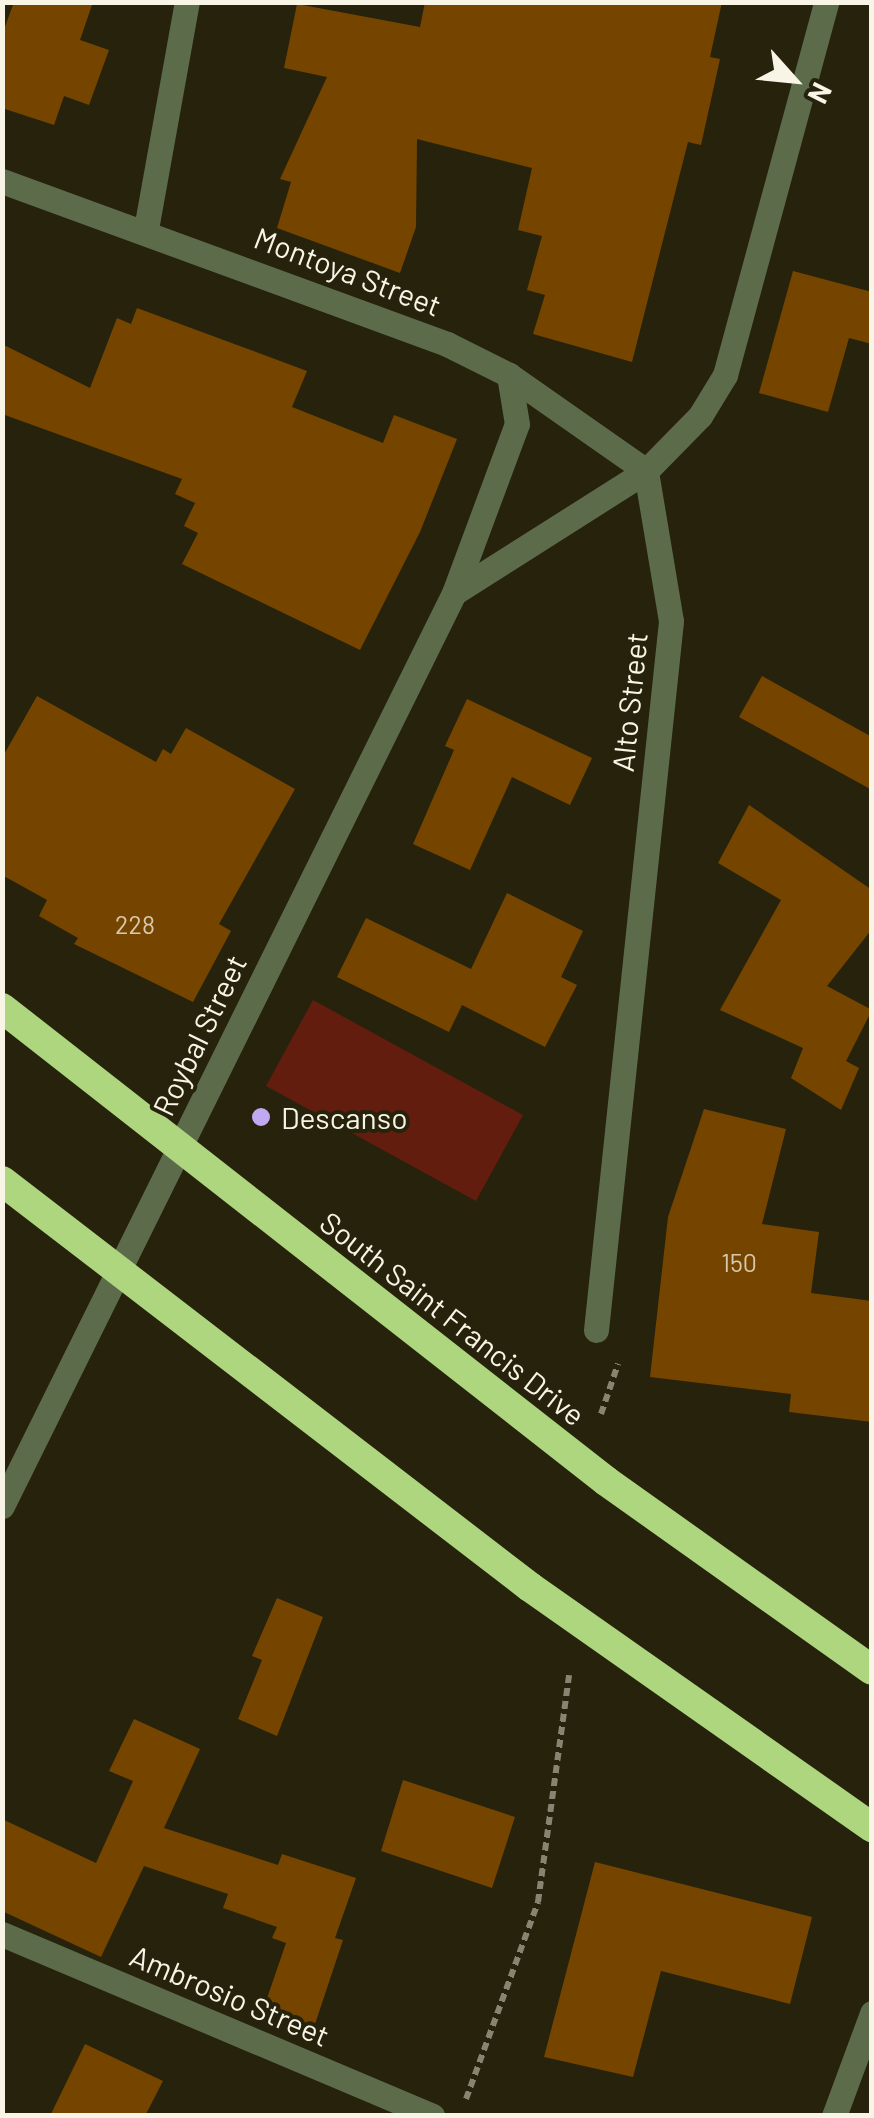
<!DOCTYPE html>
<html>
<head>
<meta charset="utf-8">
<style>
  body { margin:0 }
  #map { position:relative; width:874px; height:2118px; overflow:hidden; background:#27220b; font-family:Barlow,sans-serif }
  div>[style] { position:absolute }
  .green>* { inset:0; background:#631d0e }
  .building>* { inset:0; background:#754500 }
  .path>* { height:6px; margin-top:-3px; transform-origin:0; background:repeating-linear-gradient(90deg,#888472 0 8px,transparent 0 13px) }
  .street>* { height:25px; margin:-12.5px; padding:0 12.5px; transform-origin:12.5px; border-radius:12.5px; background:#5c6c4b }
  .highway>* { height:30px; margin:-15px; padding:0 15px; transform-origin:15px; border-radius:15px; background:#aed67f }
  .dots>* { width:28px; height:28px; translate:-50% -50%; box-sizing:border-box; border:5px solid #27220b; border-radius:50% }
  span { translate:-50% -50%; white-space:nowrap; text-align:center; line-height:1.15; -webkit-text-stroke:8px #27220b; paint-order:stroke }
  .number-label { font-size:25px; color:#d7c9ad }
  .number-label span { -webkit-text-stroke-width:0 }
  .street-label { font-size:30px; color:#f8f5e7 }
  .poi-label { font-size:30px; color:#f8f5e7 }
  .left { translate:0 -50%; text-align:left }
  .frame { position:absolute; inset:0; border:5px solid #f8f5e7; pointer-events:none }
  .north { position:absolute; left:744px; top:30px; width:100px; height:100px; -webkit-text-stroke:8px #27220b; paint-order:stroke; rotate:117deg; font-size:28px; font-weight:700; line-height:40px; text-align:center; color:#f8f5e7 }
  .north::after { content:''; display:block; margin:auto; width:35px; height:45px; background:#f8f5e7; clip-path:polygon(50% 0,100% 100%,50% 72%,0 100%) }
</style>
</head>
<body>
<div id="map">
  <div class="green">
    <i style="clip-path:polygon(313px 1000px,523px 1115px,476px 1201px,266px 1086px)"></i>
  </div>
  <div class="building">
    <i style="clip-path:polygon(14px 2px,93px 2px,80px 40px,109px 50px,89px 105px,64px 96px,54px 125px,2px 108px,2px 35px)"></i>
    <i style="clip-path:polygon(425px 2px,722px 2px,710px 57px,720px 59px,701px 145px,688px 142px,632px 362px,533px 334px,545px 295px,527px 290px,542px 236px,518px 230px,532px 168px,417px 139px,416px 227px,400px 273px,277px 228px,291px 182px,280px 179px,327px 77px,284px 68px,297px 4px,420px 27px)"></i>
    <i style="clip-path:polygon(793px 271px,872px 292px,872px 344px,849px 338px,828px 412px,759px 393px)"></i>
    <i style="clip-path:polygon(137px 308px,307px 371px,292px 407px,383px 443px,394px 415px,457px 439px,420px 532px,360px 650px,182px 564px,198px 533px,184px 526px,195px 503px,175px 494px,182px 479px,2px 414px,2px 344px,90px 388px,117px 318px,131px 324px)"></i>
    <i style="clip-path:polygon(762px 676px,872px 737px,872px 790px,739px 717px)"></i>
    <i style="clip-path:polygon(37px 696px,156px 762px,163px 749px,171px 754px,186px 728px,295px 789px,219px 924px,231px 931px,193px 1002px,74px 944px,78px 938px,39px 916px,47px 900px,2px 875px,2px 758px)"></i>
    <i style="clip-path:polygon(467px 699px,592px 758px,570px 805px,512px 777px,470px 870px,413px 844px,454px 750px,445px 746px)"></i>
    <i style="clip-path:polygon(749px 805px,872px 890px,872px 929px,827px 986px,872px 1010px,846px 1061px,859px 1068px,841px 1110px,791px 1078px,803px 1048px,720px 1010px,781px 900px,718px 863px)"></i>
    <i style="clip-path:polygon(507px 893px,583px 931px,561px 977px,577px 985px,545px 1047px,462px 1005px,449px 1032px,337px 977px,366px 918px,471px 969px)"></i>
    <i style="clip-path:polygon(704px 1109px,786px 1129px,762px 1224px,819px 1232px,811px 1293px,872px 1301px,872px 1422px,789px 1412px,791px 1394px,650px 1377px,668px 1217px)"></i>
    <i style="clip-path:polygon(277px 1598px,323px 1617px,277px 1736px,238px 1719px,262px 1660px,252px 1656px)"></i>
    <i style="clip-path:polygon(134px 1719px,200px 1749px,164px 1828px,278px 1865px,282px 1854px,356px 1878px,335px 1938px,343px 1940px,314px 2027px,263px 2010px,286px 1943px,272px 1938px,277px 1927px,223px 1908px,228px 1894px,144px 1866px,101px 1957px,2px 1911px,2px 1819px,96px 1863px,133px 1781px,109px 1771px)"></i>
    <i style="clip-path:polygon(403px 1780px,515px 1817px,492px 1888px,381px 1851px)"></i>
    <i style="clip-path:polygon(595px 1862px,812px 1917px,790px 2004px,661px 1971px,633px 2077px,544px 2057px)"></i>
    <i style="clip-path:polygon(85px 2044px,163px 2081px,145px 2116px,50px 2116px)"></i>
  </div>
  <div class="path">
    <i style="left:601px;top:1414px;width:53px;rotate:-71.2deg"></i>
    <i style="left:466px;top:2099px;width:210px;rotate:-69.9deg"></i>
    <i style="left:538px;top:1902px;width:229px;rotate:-82.2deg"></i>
  </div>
  <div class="street">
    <i style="left:2px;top:181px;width:474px;rotate:20.1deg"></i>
    <i style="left:447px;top:344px;width:69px;rotate:26.6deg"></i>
    <i style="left:509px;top:375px;width:167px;rotate:35deg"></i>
    <i style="left:646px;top:471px;width:227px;rotate:147.6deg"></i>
    <i style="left:454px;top:593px;width:1019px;rotate:116.34deg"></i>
    <i style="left:146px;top:229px;width:231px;rotate:-79.8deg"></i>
    <i style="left:454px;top:593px;width:180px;rotate:-69.6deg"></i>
    <i style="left:517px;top:424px;width:50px;rotate:-99.3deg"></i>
    <i style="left:596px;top:1330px;width:713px;rotate:-83.96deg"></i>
    <i style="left:671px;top:621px;width:152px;rotate:-99.5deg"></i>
    <i style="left:646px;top:471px;width:77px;rotate:-45.5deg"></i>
    <i style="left:700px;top:416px;width:48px;rotate:-58.6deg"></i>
    <i style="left:725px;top:375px;width:386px;rotate:-74.8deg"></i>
    <i style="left:2px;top:1934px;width:467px;rotate:22.9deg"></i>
    <i style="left:834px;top:2116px;width:110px;rotate:-69.7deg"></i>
  </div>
  <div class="highway">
    <i style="left:2px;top:1008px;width:767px;rotate:38.06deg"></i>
    <i style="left:606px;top:1481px;width:326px;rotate:35.4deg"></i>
    <i style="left:2px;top:1181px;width:666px;rotate:37.56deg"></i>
    <i style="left:530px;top:1587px;width:418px;rotate:35.1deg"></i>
  </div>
  <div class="dots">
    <i style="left:261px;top:1117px;background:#c1a8f3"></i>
  </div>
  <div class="number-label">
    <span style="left:135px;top:924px">228</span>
    <span style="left:739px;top:1262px">150</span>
  </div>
  <div class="street-label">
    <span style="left:348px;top:271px;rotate:21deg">Montoya Street</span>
    <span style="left:629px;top:702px;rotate:-84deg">Alto Street</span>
    <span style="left:199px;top:1035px;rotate:-64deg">Roybal Street</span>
    <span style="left:453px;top:1318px;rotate:38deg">South Saint Francis Drive</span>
    <span style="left:230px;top:1995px;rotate:23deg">Ambrosio Street</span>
  </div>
  <div class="poi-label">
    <span class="left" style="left:281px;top:1117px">Descanso</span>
  </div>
  <div class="frame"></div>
  <div class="north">N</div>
</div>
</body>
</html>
